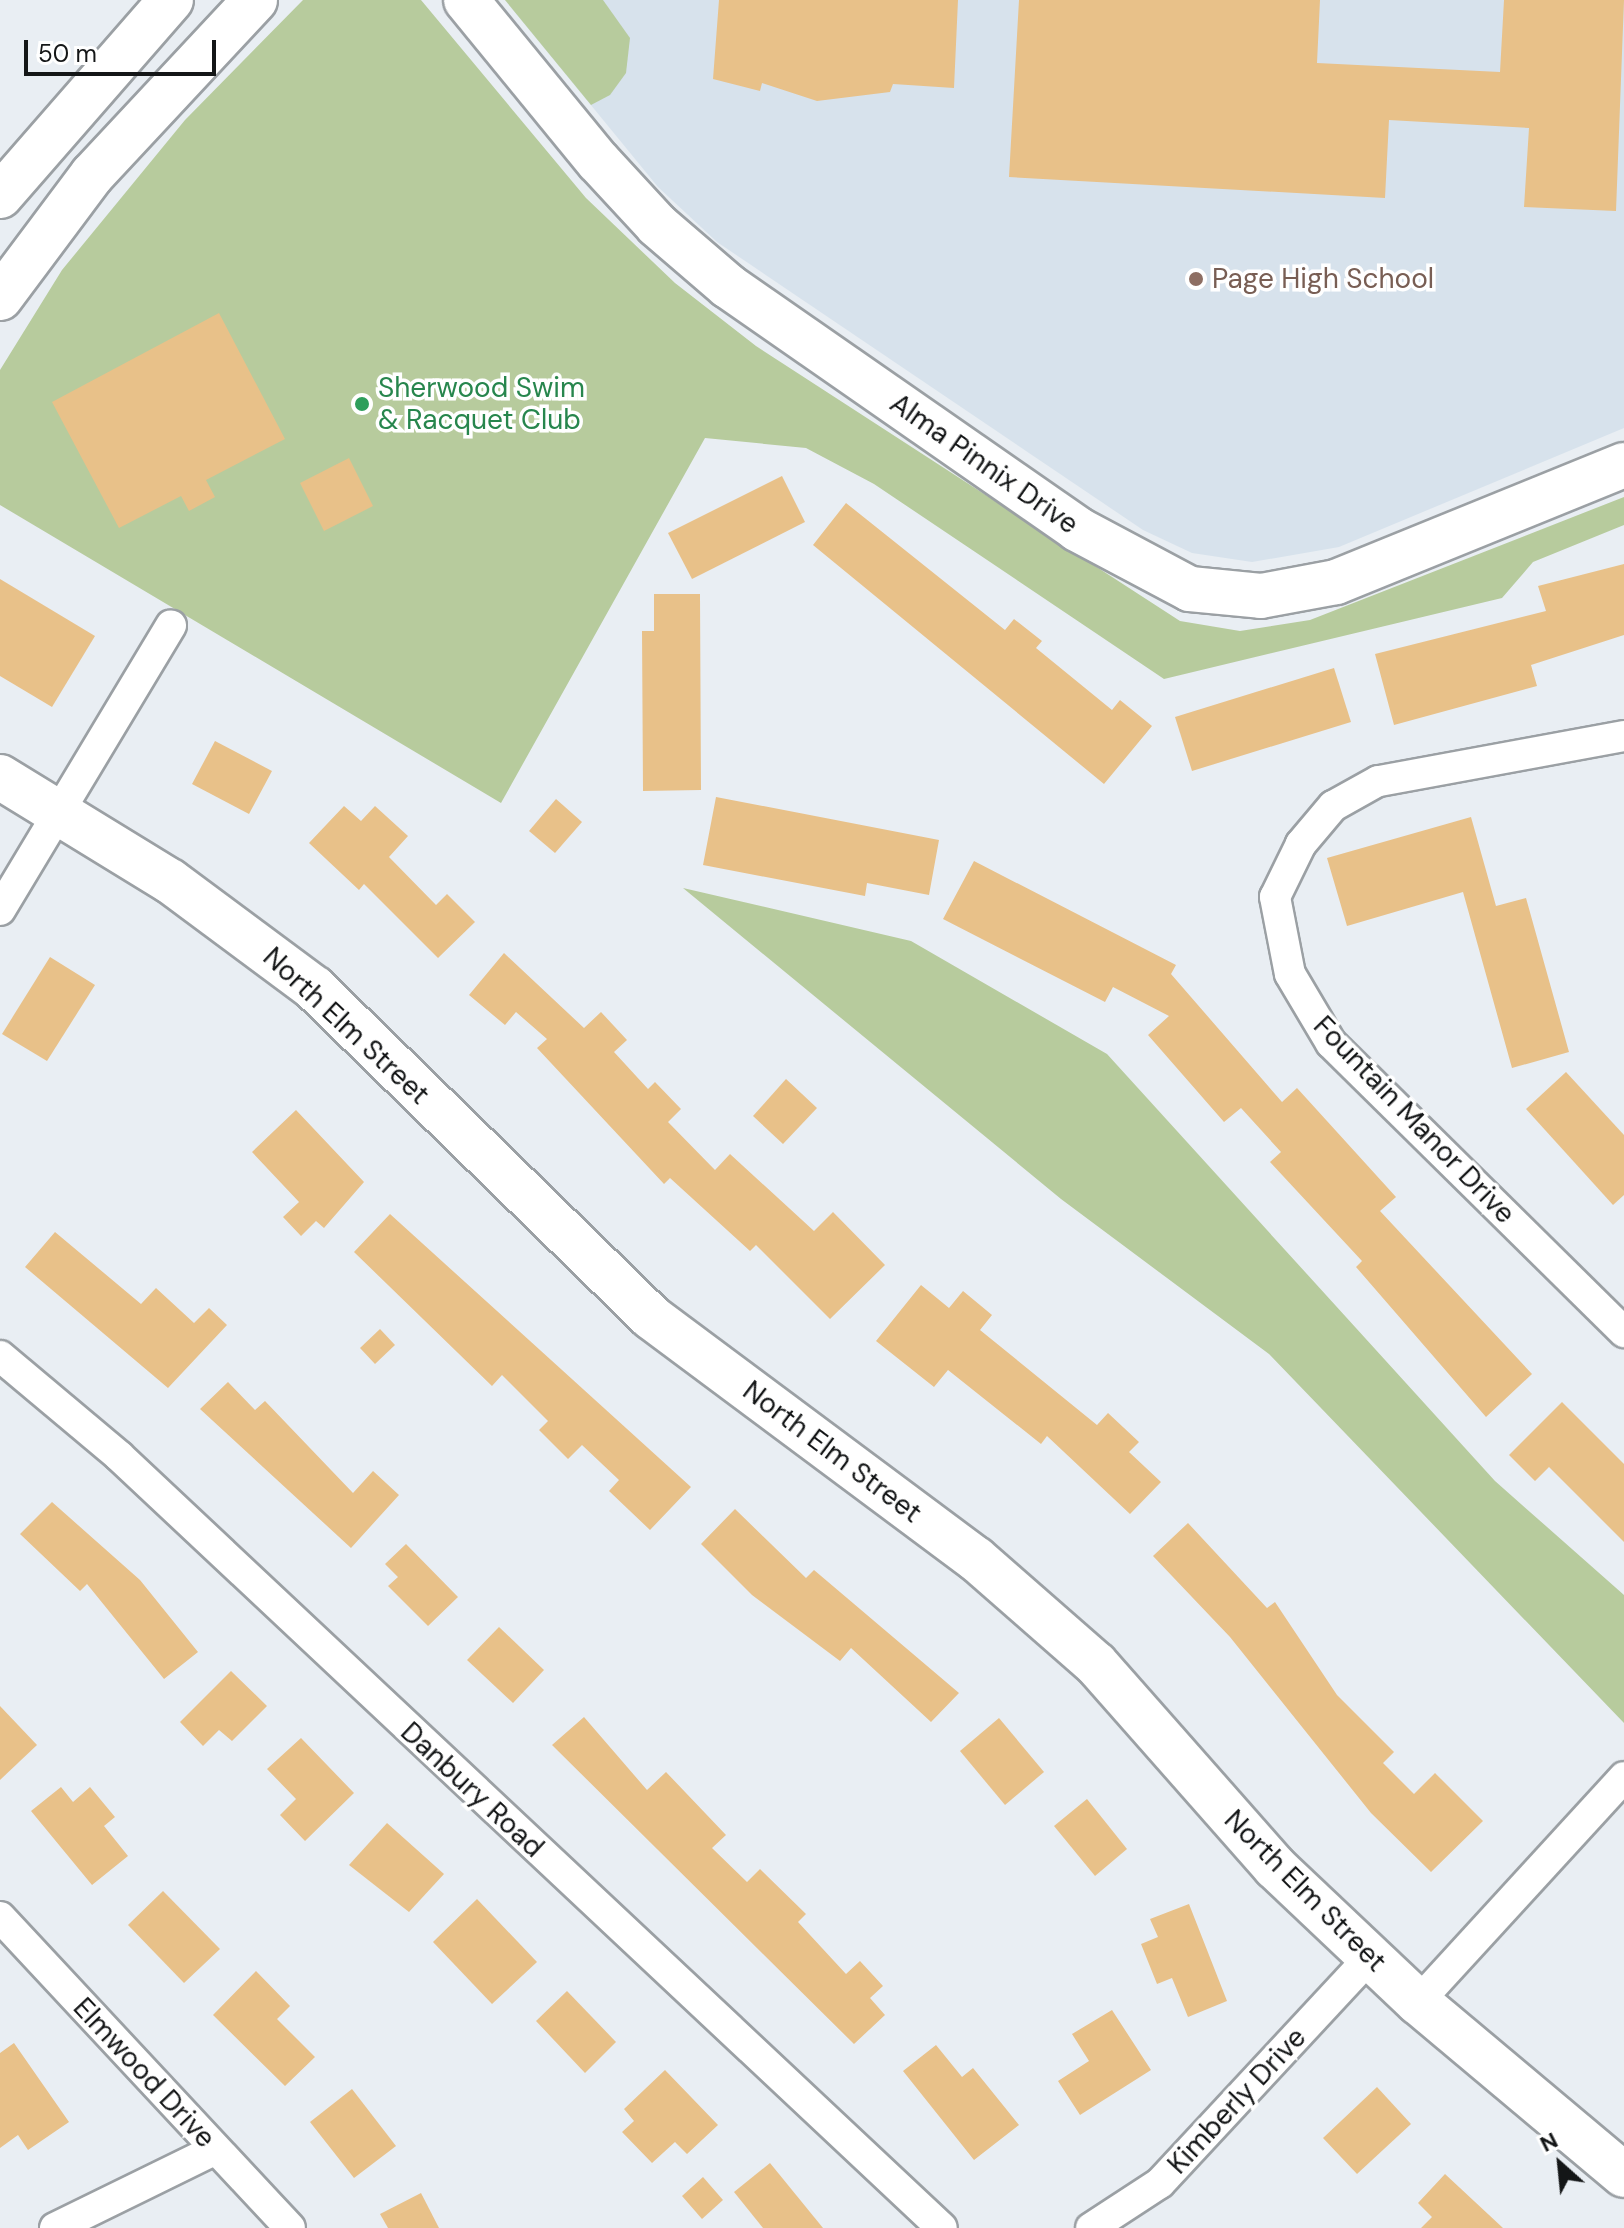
<!DOCTYPE html>
<html>
<head>
<meta charset="utf-8">
<style>
  body { margin:0 }
  #map { position:relative; width:1624px; height:2228px; overflow:hidden; background:#e9eef3; font-family:"DM Sans",sans-serif }
  div>[style] { position:absolute }
  .built>* { inset:0; background:#d7e2ec }
  .green>* { inset:0; background:#b7cb9d }
  .building>* { inset:0; background:#e8c189 }
  .roads { filter:drop-shadow(2px 0 #9ba0a4) drop-shadow(-2px 0 #9ba0a4) drop-shadow(0 2px #9ba0a4) drop-shadow(0 -2px #9ba0a4) }
  .street>* { height:30px; margin:-15px; padding:0 15px; transform-origin:15px; border-radius:15px; background:#fff }
  .secondary>* { height:44px; margin:-22px; padding:0 22px; transform-origin:22px; border-radius:22px; background:#fff }
  .primary>* { height:44px; margin:-22px; padding:0 22px; transform-origin:22px; border-radius:22px; background:#fff }
  .dots>* { width:22px; height:22px; translate:-50% -50%; box-sizing:border-box; border:4px solid #fff; border-radius:50% }
  span { translate:-50% -50%; white-space:nowrap; text-align:center; line-height:1.15; -webkit-text-stroke:7px #fff; paint-order:stroke }
  .education-label { font-size:28px; color:#785e54 }
  .left { translate:0 -50%; text-align:left }
  .leisure-label { font-size:28px; color:#27864d }
  .street-label { font-size:28px; color:#141617 }
  .north { position:absolute; left:1520px; top:2124px; width:80px; height:80px; -webkit-text-stroke:6px #fff; paint-order:stroke; rotate:333deg; font-size:22px; font-weight:700; line-height:32px; text-align:center; color:#141617 }
  .north::after { content:''; display:block; margin:auto; width:28px; height:36px; background:#141617; clip-path:polygon(50% 0,100% 100%,50% 72%,0 100%) }
  .scale { position:absolute; left:24px; top:40px; width:192px; height:36px; box-sizing:border-box; border:4px solid #141617; border-top:0; padding-left:10px; font-size:24px; line-height:28px; white-space:nowrap; color:#141617; -webkit-text-stroke:6px #fff; paint-order:stroke }
</style>
</head>
<body>
<div id="map">
  <div class="built">
    <i style="clip-path:polygon(505px 0,1624px 0,1624px 428px,1339px 547px,1252px 562px,1192px 553px,1143px 530px,717px 242px,658px 187px)"></i>
  </div>
  <div class="green">
    <i style="clip-path:polygon(303px 0,421px 0,586px 198px,675px 283px,756px 346px,1180px 621px,1240px 631px,1310px 620px,1624px 497px,1624px 525px,1533px 562px,1502px 598px,1164px 679px,874px 484px,806px 448px,705px 438px,501px 803px,0 505px,0 370px,62px 270px,185px 120px)"></i>
    <i style="clip-path:polygon(505px 0,603px 0,630px 38px,626px 73px,610px 95px,591px 105px)"></i>
    <i style="clip-path:polygon(683px 888px,911px 941px,1107px 1054px,1495px 1481px,1624px 1595px,1624px 1723px,1269px 1354px,1061px 1199px)"></i>
  </div>
  <div class="building">
    <i style="clip-path:polygon(719px 0,958px 0,954px 88px,893px 84px,890px 92px,817px 101px,762px 83px,760px 91px,713px 79px)"></i>
    <i style="clip-path:polygon(1019px 0,1320px 0,1317px 63px,1500px 72px,1504px 0,1624px 0,1616px 211px,1524px 207px,1529px 128px,1389px 120px,1385px 198px,1009px 177px)"></i>
    <i style="clip-path:polygon(219px 313px,285px 439px,206px 480px,215px 497px,189px 511px,181px 496px,119px 528px,52px 402px)"></i>
    <i style="clip-path:polygon(349px 458px,373px 506px,324px 531px,300px 483px)"></i>
    <i style="clip-path:polygon(782px 476px,805px 522px,692px 579px,668px 533px)"></i>
    <i style="clip-path:polygon(846px 503px,1005px 630px,1014px 619px,1042px 641px,1036px 648px,1112px 710px,1120px 700px,1152px 726px,1104px 784px,813px 545px)"></i>
    <i style="clip-path:polygon(1624px 564px,1624px 635px,1531px 665px,1537px 686px,1394px 725px,1375px 654px,1546px 611px,1538px 586px)"></i>
    <i style="clip-path:polygon(0 579px,95px 636px,52px 707px,0 676px)"></i>
    <i style="clip-path:polygon(654px 594px,700px 594px,701px 790px,643px 791px,642px 631px,654px 631px)"></i>
    <i style="clip-path:polygon(1334px 668px,1351px 722px,1192px 771px,1175px 717px)"></i>
    <i style="clip-path:polygon(215px 741px,272px 771px,249px 814px,192px 784px)"></i>
    <i style="clip-path:polygon(716px 797px,939px 840px,929px 895px,867px 883px,865px 896px,703px 865px)"></i>
    <i style="clip-path:polygon(556px 799px,582px 822px,555px 853px,529px 831px)"></i>
    <i style="clip-path:polygon(344px 806px,361px 821px,375px 806px,408px 836px,389px 857px,436px 905px,447px 894px,475px 922px,438px 958px,364px 884px,359px 890px,309px 843px)"></i>
    <i style="clip-path:polygon(1471px 817px,1496px 906px,1526px 898px,1569px 1052px,1512px 1068px,1463px 892px,1347px 926px,1327px 858px)"></i>
    <i style="clip-path:polygon(974px 861px,1176px 965px,1171px 974px,1282px 1102px,1297px 1088px,1396px 1197px,1380px 1211px,1532px 1374px,1486px 1417px,1356px 1267px,1362px 1261px,1270px 1162px,1281px 1152px,1241px 1108px,1224px 1122px,1148px 1035px,1169px 1016px,1113px 987px,1105px 1002px,943px 919px)"></i>
    <i style="clip-path:polygon(504px 953px,584px 1028px,601px 1012px,627px 1040px,614px 1052px,648px 1089px,655px 1082px,681px 1109px,668px 1122px,715px 1170px,730px 1154px,814px 1231px,833px 1212px,885px 1265px,830px 1319px,756px 1245px,750px 1251px,670px 1178px,664px 1184px,537px 1048px,547px 1039px,516px 1012px,505px 1025px,469px 995px)"></i>
    <i style="clip-path:polygon(50px 957px,95px 985px,47px 1061px,2px 1034px)"></i>
    <i style="clip-path:polygon(1566px 1072px,1624px 1135px,1624px 1195px,1613px 1205px,1526px 1109px)"></i>
    <i style="clip-path:polygon(786px 1079px,817px 1108px,783px 1144px,753px 1116px)"></i>
    <i style="clip-path:polygon(296px 1110px,364px 1182px,324px 1228px,316px 1221px,301px 1236px,283px 1217px,299px 1202px,252px 1152px)"></i>
    <i style="clip-path:polygon(390px 1214px,691px 1487px,650px 1530px,609px 1491px,619px 1480px,582px 1445px,568px 1459px,539px 1430px,548px 1421px,502px 1375px,492px 1386px,354px 1252px)"></i>
    <i style="clip-path:polygon(55px 1232px,141px 1304px,156px 1288px,194px 1323px,209px 1308px,227px 1325px,168px 1388px,25px 1267px)"></i>
    <i style="clip-path:polygon(921px 1285px,949px 1308px,963px 1291px,992px 1315px,980px 1330px,1097px 1425px,1108px 1413px,1139px 1442px,1129px 1452px,1161px 1482px,1130px 1514px,1047px 1436px,1041px 1444px,948px 1370px,934px 1387px,876px 1341px)"></i>
    <i style="clip-path:polygon(380px 1329px,395px 1345px,375px 1364px,360px 1348px)"></i>
    <i style="clip-path:polygon(228px 1382px,255px 1410px,265px 1401px,353px 1493px,373px 1471px,399px 1495px,351px 1548px,200px 1409px)"></i>
    <i style="clip-path:polygon(1562px 1402px,1624px 1464px,1624px 1542px,1549px 1467px,1535px 1481px,1509px 1455px)"></i>
    <i style="clip-path:polygon(52px 1502px,140px 1580px,198px 1652px,164px 1679px,87px 1584px,80px 1591px,20px 1534px)"></i>
    <i style="clip-path:polygon(735px 1509px,806px 1578px,814px 1570px,959px 1693px,931px 1722px,851px 1648px,840px 1661px,752px 1595px,701px 1544px)"></i>
    <i style="clip-path:polygon(1188px 1523px,1267px 1608px,1275px 1602px,1337px 1695px,1394px 1752px,1383px 1763px,1414px 1794px,1435px 1773px,1483px 1821px,1431px 1872px,1371px 1813px,1230px 1637px,1153px 1556px)"></i>
    <i style="clip-path:polygon(406px 1544px,458px 1597px,428px 1626px,388px 1586px,398px 1577px,385px 1564px)"></i>
    <i style="clip-path:polygon(499px 1627px,544px 1670px,513px 1703px,467px 1660px)"></i>
    <i style="clip-path:polygon(231px 1671px,267px 1706px,232px 1741px,219px 1730px,203px 1746px,180px 1722px)"></i>
    <i style="clip-path:polygon(0 1706px,37px 1745px,0 1780px)"></i>
    <i style="clip-path:polygon(584px 1717px,647px 1790px,666px 1772px,726px 1835px,712px 1848px,747px 1882px,760px 1869px,806px 1914px,798px 1922px,846px 1974px,860px 1961px,883px 1986px,870px 1998px,885px 2015px,854px 2044px,552px 1745px)"></i>
    <i style="clip-path:polygon(999px 1718px,1044px 1772px,1005px 1805px,960px 1751px)"></i>
    <i style="clip-path:polygon(301px 1738px,354px 1793px,305px 1841px,280px 1815px,296px 1799px,267px 1769px)"></i>
    <i style="clip-path:polygon(61px 1787px,73px 1802px,90px 1787px,115px 1817px,104px 1826px,128px 1856px,92px 1885px,31px 1811px)"></i>
    <i style="clip-path:polygon(1087px 1799px,1127px 1849px,1095px 1876px,1054px 1826px)"></i>
    <i style="clip-path:polygon(387px 1823px,444px 1874px,409px 1912px,349px 1865px)"></i>
    <i style="clip-path:polygon(163px 1891px,220px 1949px,184px 1983px,128px 1925px)"></i>
    <i style="clip-path:polygon(477px 1899px,537px 1962px,492px 2004px,433px 1942px)"></i>
    <i style="clip-path:polygon(1189px 1904px,1227px 2001px,1188px 2017px,1172px 1978px,1157px 1984px,1141px 1944px,1158px 1937px,1150px 1919px)"></i>
    <i style="clip-path:polygon(256px 1971px,290px 2006px,277px 2019px,315px 2057px,285px 2086px,213px 2015px)"></i>
    <i style="clip-path:polygon(567px 1991px,616px 2042px,585px 2073px,536px 2021px)"></i>
    <i style="clip-path:polygon(1112px 2010px,1151px 2070px,1080px 2115px,1058px 2081px,1089px 2061px,1072px 2034px)"></i>
    <i style="clip-path:polygon(14px 2043px,69px 2122px,28px 2150px,18px 2135px,0 2148px,0 2053px)"></i>
    <i style="clip-path:polygon(936px 2045px,962px 2077px,973px 2068px,1019px 2125px,974px 2160px,903px 2071px)"></i>
    <i style="clip-path:polygon(665px 2070px,718px 2125px,687px 2154px,675px 2142px,652px 2163px,622px 2132px,634px 2121px,624px 2109px)"></i>
    <i style="clip-path:polygon(1377px 2087px,1411px 2124px,1357px 2174px,1323px 2138px)"></i>
    <i style="clip-path:polygon(352px 2089px,396px 2146px,354px 2178px,310px 2122px)"></i>
    <i style="clip-path:polygon(770px 2163px,823px 2228px,763px 2228px,734px 2192px)"></i>
    <i style="clip-path:polygon(1445px 2174px,1503px 2228px,1421px 2228px,1432px 2217px,1418px 2203px)"></i>
    <i style="clip-path:polygon(703px 2177px,723px 2200px,702px 2219px,682px 2196px)"></i>
    <i style="clip-path:polygon(421px 2193px,439px 2228px,388px 2228px,380px 2214px)"></i>
  </div>
  <div class="roads">
    <div class="street">
      <i style="left:1624px;top:736px;width:250px;rotate:169.6deg"></i>
      <i style="left:1378px;top:781px;width:51px;rotate:150.9deg"></i>
      <i style="left:1333px;top:806px;width:50px;rotate:130.1deg"></i>
      <i style="left:1301px;top:844px;width:59px;rotate:116.1deg"></i>
      <i style="left:1275px;top:897px;width:78px;rotate:79deg"></i>
      <i style="left:1290px;top:974px;width:80px;rotate:59.3deg"></i>
      <i style="left:1331px;top:1043px;width:412px;rotate:44.6deg"></i>
      <i style="left:0;top:910px;width:332px;rotate:-59deg"></i>
      <i style="left:0;top:1356px;width:155px;rotate:40deg"></i>
      <i style="left:119px;top:1456px;width:1128px;rotate:43.17deg"></i>
      <i style="left:0;top:1917px;width:425px;rotate:47deg"></i>
      <i style="left:1418px;top:2002px;width:305px;rotate:-47.5deg"></i>
      <i style="left:55px;top:2228px;width:177px;rotate:-26.1deg"></i>
      <i style="left:1091px;top:2228px;width:82px;rotate:-33.1deg"></i>
      <i style="left:1160px;top:2183px;width:307px;rotate:-47.1deg"></i>
    </div>
    <div class="secondary">
      <i style="left:466px;top:0;width:208px;rotate:50.7deg"></i>
      <i style="left:598px;top:161px;width:87px;rotate:47.3deg"></i>
      <i style="left:657px;top:225px;width:94px;rotate:40.7deg"></i>
      <i style="left:728px;top:286px;width:425px;rotate:34.8deg"></i>
      <i style="left:1077px;top:529px;width:128px;rotate:28deg"></i>
      <i style="left:1190px;top:589px;width:71px;rotate:5.6deg"></i>
      <i style="left:1261px;top:596px;width:76px;rotate:-10.6deg"></i>
      <i style="left:1336px;top:582px;width:311px;rotate:-22.1deg"></i>
      <i style="left:0;top:777px;width:199px;rotate:31.5deg"></i>
      <i style="left:170px;top:881px;width:179px;rotate:36.6deg"></i>
      <i style="left:314px;top:988px;width:471px;rotate:44.3deg"></i>
      <i style="left:651px;top:1317px;width:405px;rotate:36.7deg"></i>
      <i style="left:976px;top:1559px;width:159px;rotate:41.2deg"></i>
      <i style="left:1096px;top:1664px;width:271px;rotate:48.6deg"></i>
      <i style="left:1275px;top:1867px;width:197px;rotate:43.4deg"></i>
      <i style="left:1418px;top:2002px;width:269px;rotate:40deg"></i>
    </div>
    <div class="primary">
      <i style="left:0;top:196px;width:260px;rotate:-48.9deg"></i>
      <i style="left:0;top:298px;width:154px;rotate:-53.2deg"></i>
      <i style="left:92px;top:175px;width:239px;rotate:-47deg"></i>
    </div>
  </div>
  <div class="dots">
    <i style="left:1196px;top:279px;background:#8d6e63"></i>
    <i style="left:362px;top:404px;background:#2e9e5b"></i>
  </div>
  <div class="education-label">
    <span class="left" style="left:1212px;top:279px">Page High School</span>
  </div>
  <div class="leisure-label">
    <span class="left" style="left:378px;top:404px">Sherwood Swim<br>&amp; Racquet Club</span>
  </div>
  <div class="street-label">
    <span style="left:984px;top:464px;rotate:35deg">Alma Pinnix Drive</span>
    <span style="left:346px;top:1026px;rotate:43deg">North Elm Street</span>
    <span style="left:1414px;top:1120px;rotate:46deg">Fountain Manor Drive</span>
    <span style="left:832px;top:1452px;rotate:37deg">North Elm Street</span>
    <span style="left:472px;top:1790px;rotate:43deg">Danbury Road</span>
    <span style="left:1305px;top:1891px;rotate:45deg">North Elm Street</span>
    <span style="left:144px;top:2073px;rotate:47deg">Elmwood Drive</span>
    <span style="left:1237px;top:2101px;rotate:-47deg">Kimberly Drive</span>
  </div>
  <div class="north">N</div>
  <div class="scale">50 m</div>
</div>
</body>
</html>
